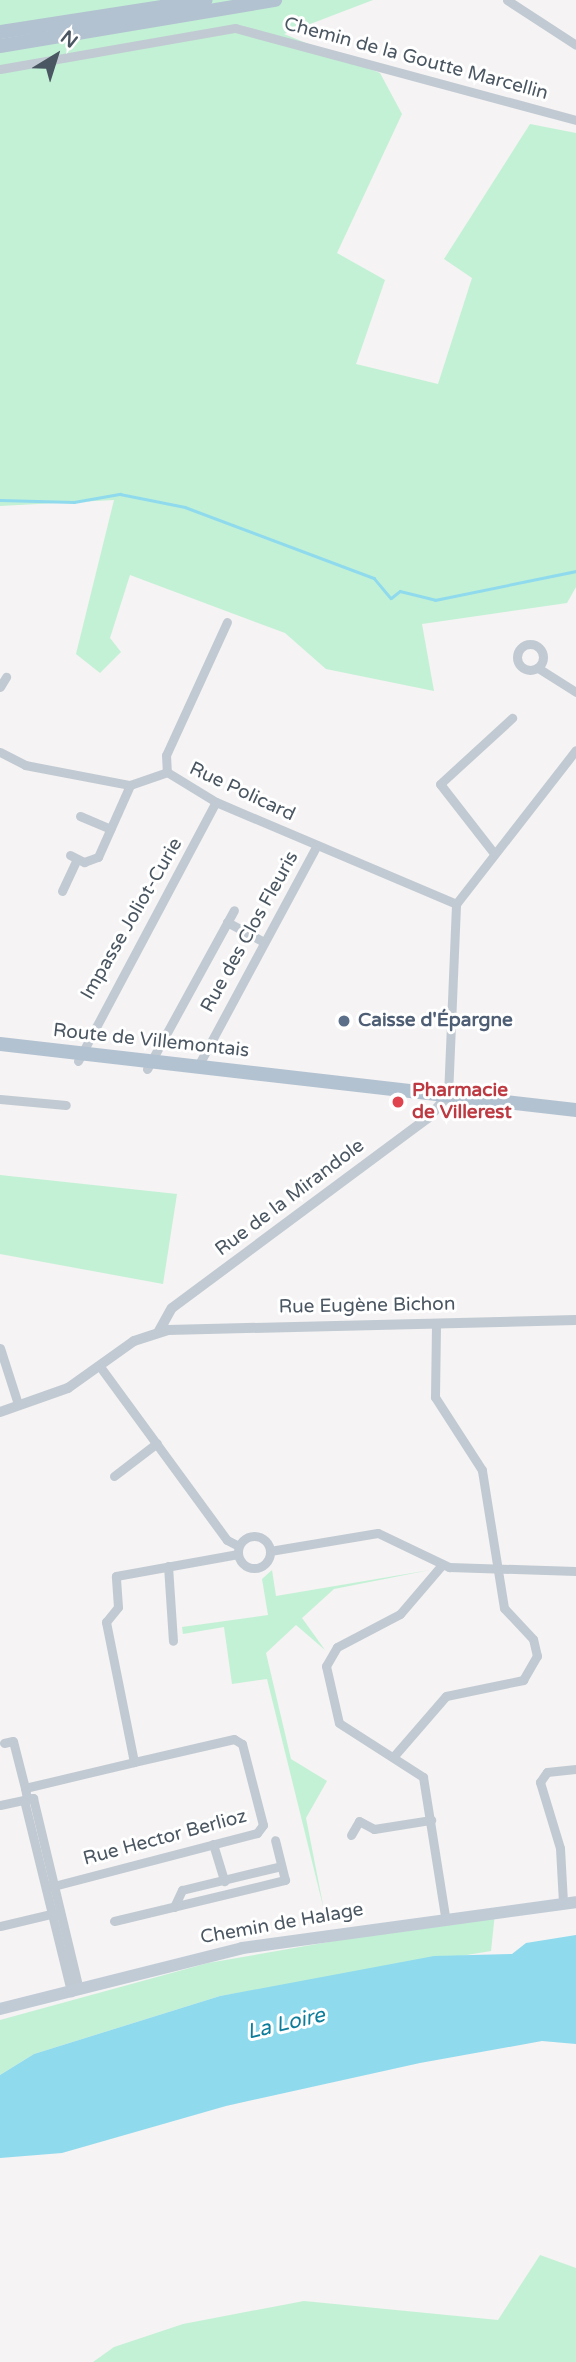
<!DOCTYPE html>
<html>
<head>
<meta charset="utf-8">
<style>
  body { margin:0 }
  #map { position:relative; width:576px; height:2362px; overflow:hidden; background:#f5f3f3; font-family:"Varela Round",sans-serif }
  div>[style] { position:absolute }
  .green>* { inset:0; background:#c3f1d5 }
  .water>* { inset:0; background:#90daee }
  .stream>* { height:2.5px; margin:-1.25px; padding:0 1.25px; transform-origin:1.25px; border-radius:1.25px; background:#90daee }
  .minor>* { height:9px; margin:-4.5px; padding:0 4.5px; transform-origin:4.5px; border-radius:4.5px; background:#c1cad2 }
  .minor>.ring { margin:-4.5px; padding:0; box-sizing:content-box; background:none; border:9px solid #c1cad2; border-radius:50% }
  .tertiary>* { height:10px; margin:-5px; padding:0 5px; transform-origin:5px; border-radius:5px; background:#c1cad2 }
  .secondary>* { height:12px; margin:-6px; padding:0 6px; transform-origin:6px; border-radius:6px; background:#c1cbd6 }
  .primary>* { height:14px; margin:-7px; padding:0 7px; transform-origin:7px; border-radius:7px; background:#b3c2d1 }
  .dots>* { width:19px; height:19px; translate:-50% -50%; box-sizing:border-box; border:4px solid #fff; border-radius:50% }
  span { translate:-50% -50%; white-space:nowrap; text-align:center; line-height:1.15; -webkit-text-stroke:6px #fff; paint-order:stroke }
  .street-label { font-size:19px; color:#4a5661 }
  .service-label { font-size:19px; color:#4e5e75; font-weight:700 }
  .left { translate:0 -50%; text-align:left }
  .health-label { font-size:19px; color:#be3a42; font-weight:700 }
  .water-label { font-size:21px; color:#0c7c9b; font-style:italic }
  .north { position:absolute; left:21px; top:21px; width:70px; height:70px; -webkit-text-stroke:5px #fff; paint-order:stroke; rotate:38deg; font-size:19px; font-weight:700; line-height:28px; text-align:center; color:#4a5661 }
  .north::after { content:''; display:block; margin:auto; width:24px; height:32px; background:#4a5661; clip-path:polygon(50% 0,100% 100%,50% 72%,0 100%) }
</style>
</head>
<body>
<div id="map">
  <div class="green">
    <i style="clip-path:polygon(0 0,373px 0,284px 34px,380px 73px,402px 114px,337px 253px,385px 280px,356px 364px,438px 384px,472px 278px,444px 259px,530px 124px,576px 133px,576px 587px,567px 603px,422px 624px,434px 691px,326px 669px,285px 633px,130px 575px,110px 638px,121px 652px,100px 673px,76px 654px,114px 500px,0 506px)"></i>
    <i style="clip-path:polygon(0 1175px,177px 1194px,163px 1284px,0 1254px)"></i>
    <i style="clip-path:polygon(272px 1570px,276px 1596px,430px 1570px,334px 1589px,302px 1618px,325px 1650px,296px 1625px,266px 1653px,291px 1759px,327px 1781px,306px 1818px,324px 1910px,267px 1679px,232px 1684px,224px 1627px,183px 1634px,182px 1627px,268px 1615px,262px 1579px)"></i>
    <i style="clip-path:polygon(495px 1913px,491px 1951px,220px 1996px,34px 2054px,0 2075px,0 2020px,208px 1963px)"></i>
    <i style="clip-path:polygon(540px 2255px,576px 2268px,576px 2362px,93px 2362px,114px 2347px,183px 2324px,304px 2301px,498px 2320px)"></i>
  </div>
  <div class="water">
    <i style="clip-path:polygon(576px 1935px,576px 2044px,542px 2041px,420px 2063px,226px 2106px,62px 2153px,0 2158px,0 2075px,34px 2054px,220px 1996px,434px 1956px,512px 1954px,526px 1943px)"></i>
  </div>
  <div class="stream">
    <i style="left:0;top:500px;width:74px;rotate:1.5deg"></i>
    <i style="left:74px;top:502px;width:47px;rotate:-9.9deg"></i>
    <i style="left:120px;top:494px;width:66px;rotate:11.3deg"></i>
    <i style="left:185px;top:507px;width:202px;rotate:20.6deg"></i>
    <i style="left:374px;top:578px;width:26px;rotate:50deg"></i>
    <i style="left:391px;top:598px;width:11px;rotate:-38deg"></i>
    <i style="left:400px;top:591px;width:36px;rotate:14deg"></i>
    <i style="left:435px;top:600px;width:144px;rotate:-11.6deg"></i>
  </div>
  <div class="minor">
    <i style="left:507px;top:0;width:82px;rotate:33.1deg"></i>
    <i style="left:0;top:69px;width:239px;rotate:-9.9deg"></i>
    <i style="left:235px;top:28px;width:353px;rotate:15.1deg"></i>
    <i style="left:227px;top:622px;width:146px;rotate:114.6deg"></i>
    <i style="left:166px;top:755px;width:17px;rotate:87deg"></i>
    <i style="left:167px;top:772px;width:57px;rotate:31.5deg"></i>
    <i style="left:216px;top:802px;width:261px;rotate:23deg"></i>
    <i class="ring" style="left:517px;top:644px;width:17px;height:17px"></i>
    <i style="left:538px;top:668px;width:45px;rotate:32.3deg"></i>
    <i style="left:0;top:687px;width:12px;rotate:-59deg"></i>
    <i style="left:0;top:752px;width:28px;rotate:27deg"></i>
    <i style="left:25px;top:765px;width:107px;rotate:10.8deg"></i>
    <i style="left:130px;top:785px;width:39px;rotate:-19deg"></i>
    <i style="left:80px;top:816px;width:33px;rotate:23deg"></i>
    <i style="left:493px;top:852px;width:86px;rotate:-127.9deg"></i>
    <i style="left:440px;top:784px;width:98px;rotate:-42.5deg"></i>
    <i style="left:70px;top:855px;width:16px;rotate:27deg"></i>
    <i style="left:84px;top:862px;width:15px;rotate:-20deg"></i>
    <i style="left:98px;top:857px;width:79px;rotate:-66deg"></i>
    <i style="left:62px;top:891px;width:35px;rotate:-65deg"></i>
    <i style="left:227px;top:922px;width:42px;rotate:28.4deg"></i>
    <i style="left:78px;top:1061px;width:293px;rotate:-62deg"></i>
    <i style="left:197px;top:1068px;width:253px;rotate:-61.7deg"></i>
    <i style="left:147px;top:1069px;width:181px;rotate:-61.3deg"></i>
    <i style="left:448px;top:1096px;width:192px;rotate:-87.6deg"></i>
    <i style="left:456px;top:904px;width:195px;rotate:-52.1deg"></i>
    <i style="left:0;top:1099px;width:66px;rotate:5.2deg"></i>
    <i style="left:0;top:1348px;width:59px;rotate:72.2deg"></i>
    <i style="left:101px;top:1368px;width:213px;rotate:53.8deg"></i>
    <i style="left:227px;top:1540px;width:13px;rotate:27deg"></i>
    <i style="left:114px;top:1476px;width:54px;rotate:-37.5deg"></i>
    <i class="ring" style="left:238px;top:1536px;width:23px;height:23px"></i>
    <i style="left:270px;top:1551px;width:109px;rotate:-9.5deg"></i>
    <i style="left:378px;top:1533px;width:79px;rotate:25.6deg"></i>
    <i style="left:449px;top:1567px;width:127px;rotate:1.8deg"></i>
    <i style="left:168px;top:1566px;width:75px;rotate:86.2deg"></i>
    <i style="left:441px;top:1566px;width:63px;rotate:130.5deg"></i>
    <i style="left:400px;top:1614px;width:71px;rotate:152.4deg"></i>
    <i style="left:337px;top:1647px;width:22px;rotate:120deg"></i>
    <i style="left:326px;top:1666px;width:58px;rotate:77.2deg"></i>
    <i style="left:339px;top:1723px;width:100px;rotate:32.7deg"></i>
    <i style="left:423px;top:1777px;width:141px;rotate:81deg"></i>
    <i style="left:4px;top:1743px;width:9px;rotate:-13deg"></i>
    <i style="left:13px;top:1741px;width:49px;rotate:75.7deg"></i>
    <i style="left:394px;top:1756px;width:79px;rotate:-49.1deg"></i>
    <i style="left:446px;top:1696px;width:79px;rotate:-11.7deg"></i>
    <i style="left:523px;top:1680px;width:28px;rotate:-60deg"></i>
    <i style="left:537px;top:1656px;width:17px;rotate:-103deg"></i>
    <i style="left:533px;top:1639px;width:42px;rotate:-133.1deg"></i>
    <i style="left:504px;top:1608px;width:140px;rotate:-99.1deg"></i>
    <i style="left:482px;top:1470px;width:87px;rotate:-122.8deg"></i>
    <i style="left:435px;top:1397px;width:74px;rotate:-89.2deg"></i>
    <i style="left:27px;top:1799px;width:11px;rotate:-100deg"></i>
    <i style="left:25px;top:1788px;width:112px;rotate:-13.4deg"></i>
    <i style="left:134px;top:1762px;width:143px;rotate:-101.3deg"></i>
    <i style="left:106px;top:1622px;width:19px;rotate:-51deg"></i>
    <i style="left:118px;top:1607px;width:31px;rotate:-94deg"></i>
    <i style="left:116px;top:1576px;width:124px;rotate:-10.2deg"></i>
    <i style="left:24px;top:1800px;width:198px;rotate:76.2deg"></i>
    <i style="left:0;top:1805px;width:34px;rotate:-12deg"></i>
    <i style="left:33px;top:1798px;width:197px;rotate:76.5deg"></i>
    <i style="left:351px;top:1835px;width:16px;rotate:-60deg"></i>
    <i style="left:359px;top:1821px;width:17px;rotate:28deg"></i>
    <i style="left:374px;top:1829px;width:58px;rotate:-9deg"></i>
    <i style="left:213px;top:1844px;width:39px;rotate:73deg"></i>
    <i style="left:46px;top:1888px;width:218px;rotate:-14.6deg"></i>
    <i style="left:257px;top:1833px;width:10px;rotate:-53deg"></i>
    <i style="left:263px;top:1825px;width:84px;rotate:-104.5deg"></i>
    <i style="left:242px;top:1744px;width:9px;rotate:-148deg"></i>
    <i style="left:234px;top:1739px;width:103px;rotate:167deg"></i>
    <i style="left:563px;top:1902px;width:54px;rotate:-93.2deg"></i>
    <i style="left:560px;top:1848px;width:69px;rotate:-106.9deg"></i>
    <i style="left:540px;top:1782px;width:12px;rotate:-55deg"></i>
    <i style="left:547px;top:1772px;width:29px;rotate:-6deg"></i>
    <i style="left:174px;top:1907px;width:19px;rotate:-65deg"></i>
    <i style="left:182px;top:1890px;width:102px;rotate:-13.6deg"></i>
    <i style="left:114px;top:1921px;width:176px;rotate:-13.5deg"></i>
    <i style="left:285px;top:1880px;width:41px;rotate:-104deg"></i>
    <i style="left:0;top:1926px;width:57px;rotate:-13.3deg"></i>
  </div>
  <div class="tertiary">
    <i style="left:159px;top:1331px;width:26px;rotate:-61deg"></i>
    <i style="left:172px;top:1308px;width:319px;rotate:-36.6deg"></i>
    <i style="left:428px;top:1118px;width:30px;rotate:-48deg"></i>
    <i style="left:0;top:1412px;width:72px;rotate:-19.4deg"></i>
    <i style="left:68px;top:1388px;width:81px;rotate:-35.5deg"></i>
    <i style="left:134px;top:1341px;width:36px;rotate:-18deg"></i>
    <i style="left:168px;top:1330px;width:408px;rotate:-1.4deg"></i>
  </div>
  <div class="secondary">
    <i style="left:0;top:2009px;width:250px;rotate:-14.1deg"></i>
    <i style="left:242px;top:1948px;width:337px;rotate:-7.8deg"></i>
  </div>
  <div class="primary">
    <i style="left:0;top:32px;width:208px;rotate:-8.8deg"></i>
    <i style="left:0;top:46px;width:279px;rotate:-9.5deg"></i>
    <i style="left:0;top:1044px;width:580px;rotate:6.54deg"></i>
  </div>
  <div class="dots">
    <i style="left:344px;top:1021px;background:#5c6f8a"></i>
    <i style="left:398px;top:1102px;background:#e0444e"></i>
  </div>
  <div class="street-label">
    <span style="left:416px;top:59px;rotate:15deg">Chemin de la Goutte Marcellin</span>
    <span style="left:242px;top:792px;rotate:25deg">Rue Policard</span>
    <span style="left:132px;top:919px;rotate:-60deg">Impasse Joliot-Curie</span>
    <span style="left:250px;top:932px;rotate:-61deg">Rue des Clos Fleuris</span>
    <span style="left:151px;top:1041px;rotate:6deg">Route de Villemontais</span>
    <span style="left:290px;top:1198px;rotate:-37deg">Rue de la Mirandole</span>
    <span style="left:367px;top:1306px;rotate:-1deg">Rue Eugène Bichon</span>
    <span style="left:165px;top:1838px;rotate:-15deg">Rue Hector Berlioz</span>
    <span style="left:282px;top:1924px;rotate:-10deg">Chemin de Halage</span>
  </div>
  <div class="service-label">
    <span class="left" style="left:358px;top:1021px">Caisse d'Épargne</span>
  </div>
  <div class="health-label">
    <span class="left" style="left:412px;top:1102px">Pharmacie<br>de Villerest</span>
  </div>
  <div class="water-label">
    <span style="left:286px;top:2024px;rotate:-13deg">La Loire</span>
  </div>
  <div class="north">N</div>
</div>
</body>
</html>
